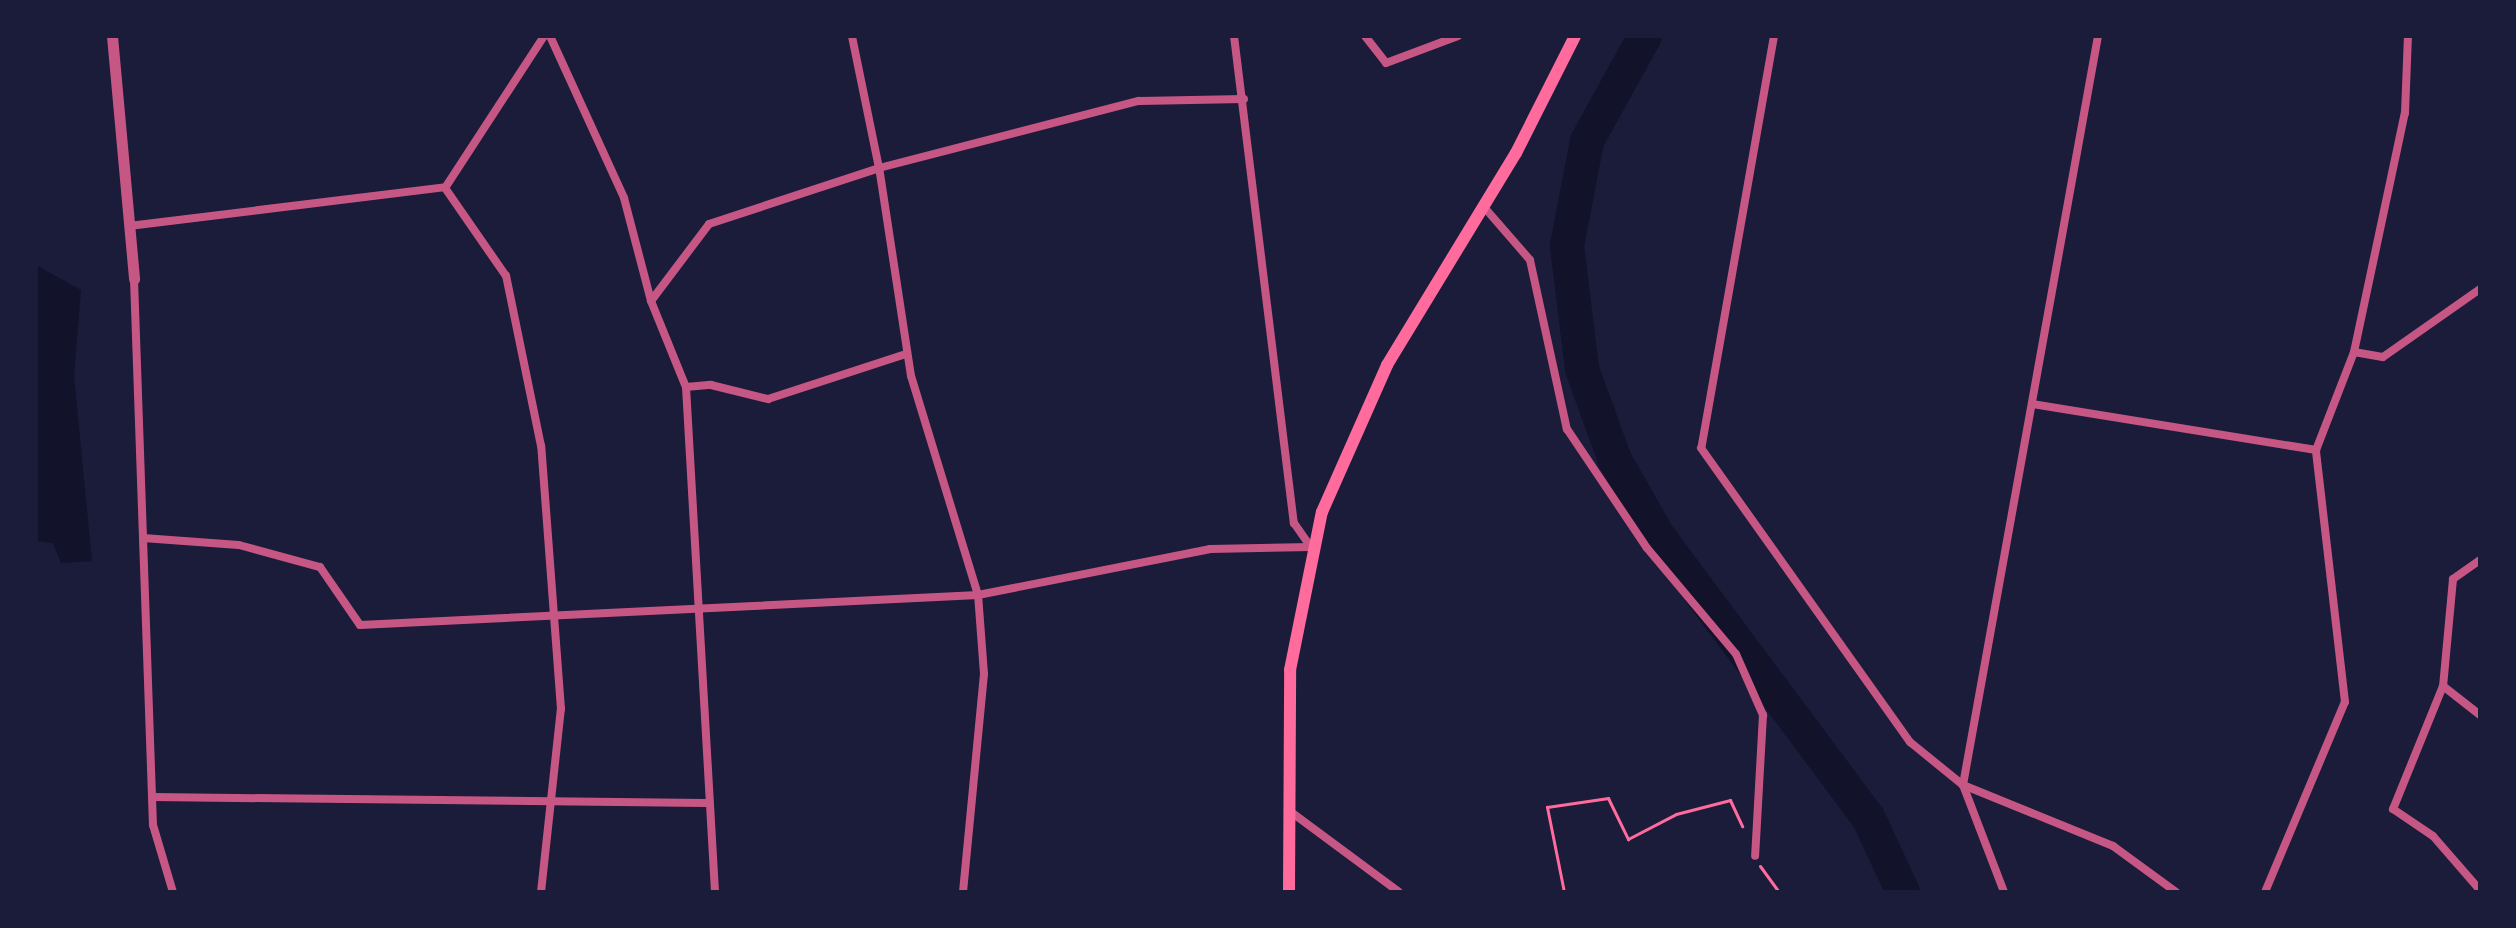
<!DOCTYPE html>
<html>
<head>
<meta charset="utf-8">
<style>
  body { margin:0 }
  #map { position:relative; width:2516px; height:928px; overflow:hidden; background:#1b1b3a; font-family:Montserrat,sans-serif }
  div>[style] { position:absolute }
  .water>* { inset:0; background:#12122b }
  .river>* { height:34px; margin:-17px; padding:0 17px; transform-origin:17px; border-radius:17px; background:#12122b }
  .path>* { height:3px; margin:-1.5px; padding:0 1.5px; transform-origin:1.5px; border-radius:1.5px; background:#ff6b9d }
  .minor>* { height:8px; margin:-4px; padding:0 4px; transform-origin:4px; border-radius:4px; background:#c65784 }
  .tertiary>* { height:11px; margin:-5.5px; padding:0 5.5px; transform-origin:5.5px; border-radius:5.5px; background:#c65784 }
  .secondary>* { height:12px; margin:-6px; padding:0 6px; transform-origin:6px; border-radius:6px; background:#ff6b9d }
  span { translate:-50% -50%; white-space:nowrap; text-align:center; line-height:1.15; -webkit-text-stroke:6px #1b1b3a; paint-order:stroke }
  .frame { position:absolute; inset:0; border:38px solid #1b1b3a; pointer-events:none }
</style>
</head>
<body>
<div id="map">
  <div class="water">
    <i style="clip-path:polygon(36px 265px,81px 290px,74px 376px,92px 561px,61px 563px,53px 543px,36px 541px)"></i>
  </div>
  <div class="river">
    <i style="left:1645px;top:36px;width:120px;rotate:118.9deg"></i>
    <i style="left:1587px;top:141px;width:107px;rotate:100.8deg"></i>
    <i style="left:1567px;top:246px;width:124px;rotate:83deg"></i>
    <i style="left:1582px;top:369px;width:97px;rotate:70.1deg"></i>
    <i style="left:1615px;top:460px;width:89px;rotate:60.3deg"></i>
    <i style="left:1659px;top:537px;width:349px;rotate:53.3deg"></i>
    <i style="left:1868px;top:817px;width:83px;rotate:65deg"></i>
  </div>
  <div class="path">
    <i style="left:1760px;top:866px;width:32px;rotate:54deg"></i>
    <i style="left:1564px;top:892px;width:87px;rotate:-101.3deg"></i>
    <i style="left:1547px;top:807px;width:62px;rotate:-8.4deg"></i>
    <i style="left:1608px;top:798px;width:46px;rotate:64deg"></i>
    <i style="left:1628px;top:839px;width:54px;rotate:-27.5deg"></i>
    <i style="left:1676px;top:814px;width:56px;rotate:-14.5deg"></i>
    <i style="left:1730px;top:800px;width:29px;rotate:65deg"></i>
  </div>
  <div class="minor">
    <i style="left:550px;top:36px;width:178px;rotate:65.4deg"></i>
    <i style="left:624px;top:198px;width:106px;rotate:75.3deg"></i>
    <i style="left:651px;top:301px;width:93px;rotate:67.9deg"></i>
    <i style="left:686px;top:387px;width:506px;rotate:86.71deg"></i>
    <i style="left:1234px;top:36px;width:491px;rotate:83deg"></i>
    <i style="left:1294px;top:523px;width:29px;rotate:55deg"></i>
    <i style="left:1365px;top:36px;width:34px;rotate:52deg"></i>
    <i style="left:1386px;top:63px;width:77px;rotate:-20.6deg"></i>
    <i style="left:1774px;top:36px;width:418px;rotate:100deg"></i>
    <i style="left:1701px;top:448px;width:361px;rotate:54.6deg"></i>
    <i style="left:1910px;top:742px;width:68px;rotate:39.1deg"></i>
    <i style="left:1963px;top:785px;width:115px;rotate:69deg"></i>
    <i style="left:2098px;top:36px;width:761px;rotate:100.22deg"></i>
    <i style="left:1963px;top:785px;width:162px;rotate:22.1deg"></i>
    <i style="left:2113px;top:846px;width:78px;rotate:36.1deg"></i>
    <i style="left:1484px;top:207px;width:70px;rotate:49deg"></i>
    <i style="left:1530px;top:260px;width:173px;rotate:77.7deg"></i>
    <i style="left:1567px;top:429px;width:143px;rotate:56.1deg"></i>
    <i style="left:1647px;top:548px;width:138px;rotate:50deg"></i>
    <i style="left:1736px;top:654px;width:67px;rotate:66.1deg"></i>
    <i style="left:1763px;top:715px;width:141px;rotate:93.2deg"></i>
    <i style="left:129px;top:226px;width:319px;rotate:-7deg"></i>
    <i style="left:134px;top:279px;width:546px;rotate:88.01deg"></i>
    <i style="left:153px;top:825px;width:70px;rotate:73.4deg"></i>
    <i style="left:651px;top:301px;width:96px;rotate:-53deg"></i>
    <i style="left:709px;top:224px;width:179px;rotate:-18.2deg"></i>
    <i style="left:879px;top:168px;width:135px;rotate:-101.6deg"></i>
    <i style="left:2354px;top:352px;width:244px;rotate:-78deg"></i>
    <i style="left:2405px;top:113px;width:77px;rotate:-87.8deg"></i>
    <i style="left:686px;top:387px;width:25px;rotate:-5deg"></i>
    <i style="left:711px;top:385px;width:59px;rotate:13.8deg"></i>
    <i style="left:768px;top:399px;width:145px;rotate:-18.1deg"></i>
    <i style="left:2032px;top:404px;width:288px;rotate:9.2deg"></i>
    <i style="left:2316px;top:450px;width:105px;rotate:-68.8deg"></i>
    <i style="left:2354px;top:352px;width:29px;rotate:10deg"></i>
    <i style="left:2383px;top:357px;width:118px;rotate:-35deg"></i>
    <i style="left:143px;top:538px;width:96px;rotate:4.2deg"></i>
    <i style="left:239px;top:545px;width:84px;rotate:15.2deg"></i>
    <i style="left:320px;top:567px;width:70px;rotate:55.4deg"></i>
    <i style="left:360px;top:625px;width:619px;rotate:-2.78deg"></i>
    <i style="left:978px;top:595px;width:237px;rotate:-11.2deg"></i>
    <i style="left:1210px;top:549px;width:101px;rotate:-1.1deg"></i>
    <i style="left:2480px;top:560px;width:33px;rotate:145deg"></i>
    <i style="left:2453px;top:579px;width:107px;rotate:95.3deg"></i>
    <i style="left:2443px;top:686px;width:133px;rotate:112.1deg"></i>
    <i style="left:2393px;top:809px;width:48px;rotate:34deg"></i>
    <i style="left:2433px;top:836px;width:72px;rotate:49deg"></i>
    <i style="left:2443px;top:686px;width:47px;rotate:38.1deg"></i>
    <i style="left:152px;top:797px;width:553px;rotate:0.62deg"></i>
    <i style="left:1291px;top:812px;width:134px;rotate:36.5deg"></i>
    <i style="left:541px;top:892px;width:184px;rotate:-83.8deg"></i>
    <i style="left:561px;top:709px;width:264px;rotate:-94.3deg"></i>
    <i style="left:541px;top:446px;width:174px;rotate:-101.6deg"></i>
    <i style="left:506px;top:276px;width:107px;rotate:-124.7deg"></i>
    <i style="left:445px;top:188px;width:181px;rotate:-56.9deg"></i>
    <i style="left:963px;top:892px;width:219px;rotate:-84.5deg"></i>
    <i style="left:984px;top:674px;width:79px;rotate:-94.3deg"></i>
    <i style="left:978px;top:595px;width:229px;rotate:-107deg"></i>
    <i style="left:911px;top:376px;width:210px;rotate:-98.7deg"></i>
    <i style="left:879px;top:168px;width:268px;rotate:-14.5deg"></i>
    <i style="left:1139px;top:101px;width:105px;rotate:-1.1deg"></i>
    <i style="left:2265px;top:892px;width:206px;rotate:-67.2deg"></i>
    <i style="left:2345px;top:702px;width:254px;rotate:-96.6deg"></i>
  </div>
  <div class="tertiary">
    <i style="left:112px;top:36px;width:244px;rotate:84.8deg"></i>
  </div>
  <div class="secondary">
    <i style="left:1289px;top:892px;width:222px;rotate:-89.7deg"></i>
    <i style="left:1290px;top:670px;width:161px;rotate:-78.6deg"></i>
    <i style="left:1322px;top:512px;width:161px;rotate:-66.1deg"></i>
    <i style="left:1387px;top:365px;width:248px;rotate:-58.7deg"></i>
    <i style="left:1516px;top:153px;width:131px;rotate:-63.2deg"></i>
  </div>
  <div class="frame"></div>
</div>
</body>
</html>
